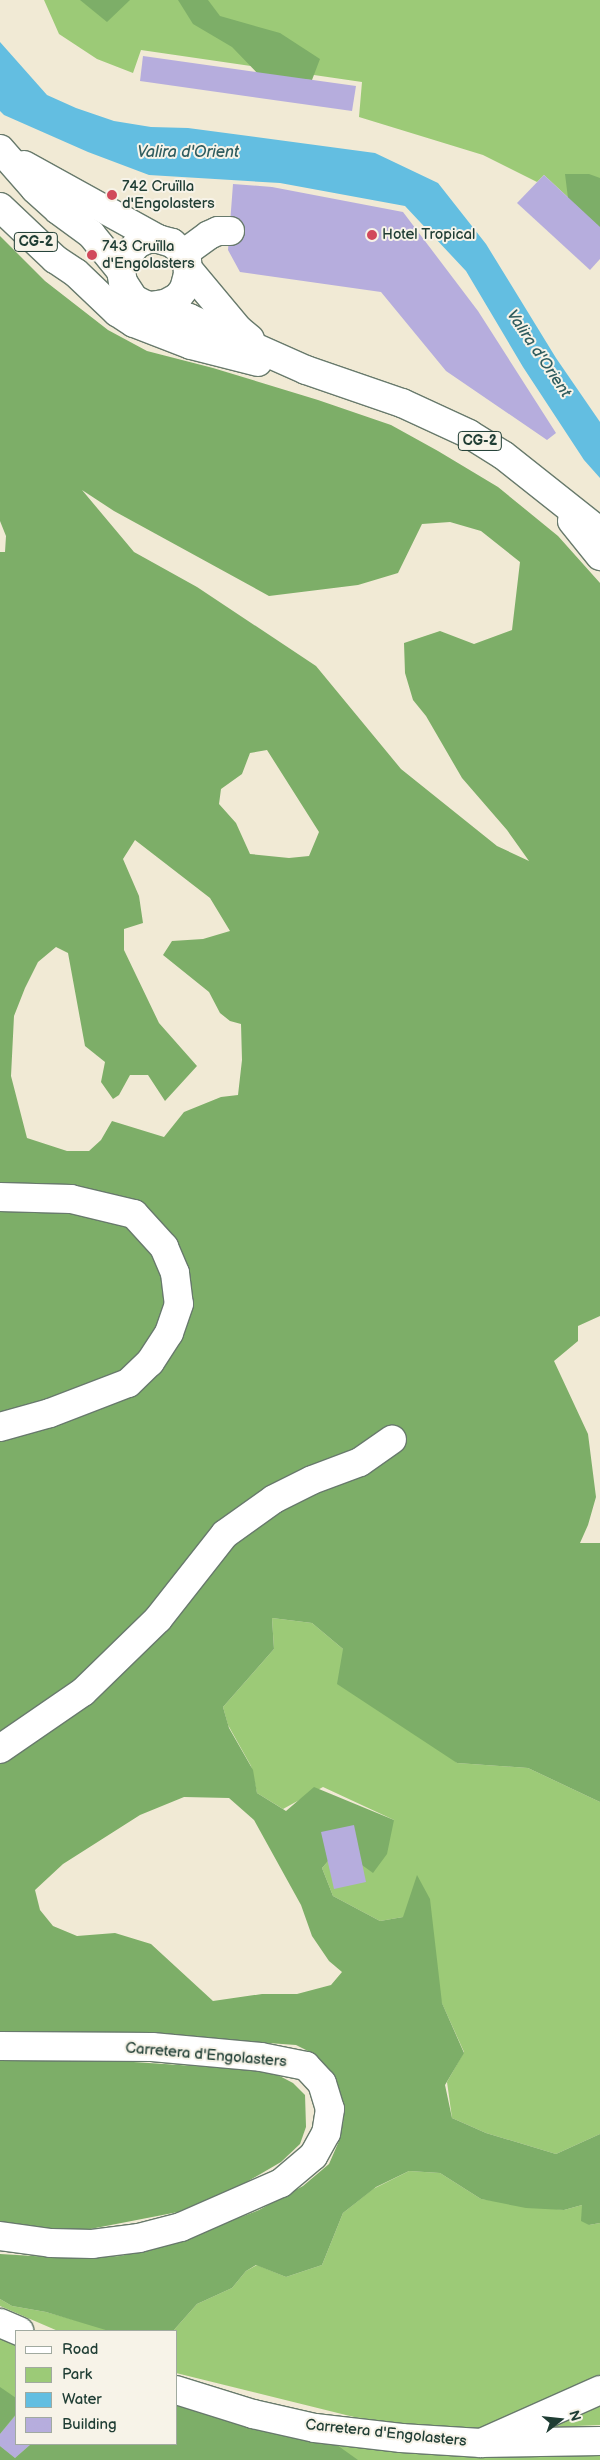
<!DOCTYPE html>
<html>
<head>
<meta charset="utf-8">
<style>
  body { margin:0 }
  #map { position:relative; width:600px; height:2460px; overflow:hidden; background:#f1ead5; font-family:"Balsamiq Sans",sans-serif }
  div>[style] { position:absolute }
  .green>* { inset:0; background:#9cca77 }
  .forest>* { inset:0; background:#7dae68 }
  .water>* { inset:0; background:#63bee1 }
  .building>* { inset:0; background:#b6addd }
  .roads { filter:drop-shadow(1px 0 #687a6c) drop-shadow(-1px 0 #687a6c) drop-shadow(0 1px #687a6c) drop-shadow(0 -1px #687a6c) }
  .minor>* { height:28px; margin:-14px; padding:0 14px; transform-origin:14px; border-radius:14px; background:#fff }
  .major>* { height:28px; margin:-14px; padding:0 14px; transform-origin:14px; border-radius:14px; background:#fff }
  .highway>* { height:28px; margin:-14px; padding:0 14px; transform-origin:14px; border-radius:14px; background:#fff }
  .dots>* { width:14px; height:14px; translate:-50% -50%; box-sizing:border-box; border:2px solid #f7f3e8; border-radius:50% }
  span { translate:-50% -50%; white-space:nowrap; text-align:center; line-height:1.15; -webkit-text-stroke:4px #f7f3e8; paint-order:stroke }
  .shield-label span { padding:1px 4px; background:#f7f3e8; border:1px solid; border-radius:4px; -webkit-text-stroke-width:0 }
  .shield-label { font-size:14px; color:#1f3d34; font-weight:700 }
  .poi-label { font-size:15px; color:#1f3d34 }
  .left { translate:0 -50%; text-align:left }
  .street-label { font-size:15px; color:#1f3d34 }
  .water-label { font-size:16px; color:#305d5f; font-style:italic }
  .legend { position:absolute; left:15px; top:2330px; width:162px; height:115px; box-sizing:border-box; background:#f7f3e8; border:1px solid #a1aaa0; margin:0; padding:6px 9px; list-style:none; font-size:15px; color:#1f3d34 }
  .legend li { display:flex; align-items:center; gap:10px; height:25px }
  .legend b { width:25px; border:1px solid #a1aaa0 }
  .north { position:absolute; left:535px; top:2395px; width:50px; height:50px; -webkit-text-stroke:4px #f7f3e8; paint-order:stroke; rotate:74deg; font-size:14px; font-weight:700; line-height:20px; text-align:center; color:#1f3d34 }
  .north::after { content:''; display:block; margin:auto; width:18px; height:22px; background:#1f3d34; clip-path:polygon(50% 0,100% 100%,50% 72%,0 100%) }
</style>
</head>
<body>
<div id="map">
  <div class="green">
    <i style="clip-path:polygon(44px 0,600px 0,600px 227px,544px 175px,537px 182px,483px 155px,359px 117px,362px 82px,141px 50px,133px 73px,97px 59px,59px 34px)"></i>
    <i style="clip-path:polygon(272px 1618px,312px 1623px,343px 1649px,457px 1763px,528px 1768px,600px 1802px,600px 2134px,556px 2154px,486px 2133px,452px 2118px,447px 2082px,464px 2052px,403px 1917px,380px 1921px,333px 1896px,322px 1868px,337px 1851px,394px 1820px,323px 1787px,283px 1809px,257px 1793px,251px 1766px,228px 1725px,223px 1707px,274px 1649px)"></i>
    <i style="clip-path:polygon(409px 2171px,440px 2173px,481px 2199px,564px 2210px,582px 2205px,589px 2225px,600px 2223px,600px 2425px,452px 2431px,354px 2417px,176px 2373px,176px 2331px,173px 2331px,197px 2304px,232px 2288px,246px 2271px,257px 2265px,286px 2277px,322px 2265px,343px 2213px,373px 2189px)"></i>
    <i style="clip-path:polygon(0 2299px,12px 2306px,46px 2312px,114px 2331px,58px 2331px,0 2306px)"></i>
    <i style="clip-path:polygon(0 2335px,16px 2341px,16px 2444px,176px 2444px,220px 2416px,299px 2438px,337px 2445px,506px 2455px,600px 2456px,600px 2460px,0 2460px)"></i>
  </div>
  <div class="forest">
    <i style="clip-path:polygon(80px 0,130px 0,107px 22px)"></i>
    <i style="clip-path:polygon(178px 0,208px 0,220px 16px,280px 33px,320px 59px,312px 80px,261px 77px,232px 47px,193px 24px)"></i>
    <i style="clip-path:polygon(565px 174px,589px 174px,600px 178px,600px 228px,568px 198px)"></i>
    <i style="clip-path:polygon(evenodd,0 236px,45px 281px,108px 330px,147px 351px,213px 368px,318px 400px,391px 425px,438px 451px,498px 487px,558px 536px,600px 583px,600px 1316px,578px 1326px,578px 1341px,554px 1361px,588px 1434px,596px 1497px,588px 1525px,580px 1543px,600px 1543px,600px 1802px,528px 1768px,457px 1763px,337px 1684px,343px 1649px,312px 1623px,272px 1618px,274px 1649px,223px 1707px,229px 1728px,253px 1770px,257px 1793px,286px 1811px,314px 1787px,394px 1820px,387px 1854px,373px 1873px,348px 1855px,337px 1851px,322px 1868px,333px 1896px,380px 1921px,403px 1917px,417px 1875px,430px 1899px,442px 2003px,464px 2053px,445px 2085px,452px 2118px,486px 2133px,556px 2154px,600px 2134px,600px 2223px,589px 2225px,581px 2221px,582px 2205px,564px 2210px,526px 2208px,481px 2199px,440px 2173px,409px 2171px,376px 2187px,343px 2213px,322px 2265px,286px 2277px,256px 2265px,246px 2271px,232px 2288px,197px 2304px,173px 2331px,109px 2331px,46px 2312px,12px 2306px,0 2299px,0 2254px,67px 2258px,121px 2256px,183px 2239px,259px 2210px,303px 2186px,329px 2164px,339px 2141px,344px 2118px,341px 2098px,329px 2069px,312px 2053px,296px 2045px,156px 2035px,0 2033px,0 552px,5px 552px,6px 536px,0 521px,0 236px,82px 490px,114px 511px,269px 596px,358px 585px,398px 573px,422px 524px,450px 522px,481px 531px,520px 562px,512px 630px,474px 644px,440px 631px,404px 643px,405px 673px,413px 700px,426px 716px,462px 778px,507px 830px,529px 861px,497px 846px,401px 769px,316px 666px,197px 587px,134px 552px,82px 490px,0 236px,267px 750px,319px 832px,309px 856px,289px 858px,250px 854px,236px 823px,219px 804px,221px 789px,242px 774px,250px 753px,267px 750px,0 236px,135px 840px,210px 898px,230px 931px,203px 939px,172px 941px,163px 955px,209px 992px,220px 1013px,230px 1021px,241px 1024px,242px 1060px,238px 1095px,221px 1097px,184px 1112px,164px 1137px,112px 1121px,101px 1140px,89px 1151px,67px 1151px,27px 1138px,11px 1076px,14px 1016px,25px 988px,38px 962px,56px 947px,68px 953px,85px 1046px,105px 1062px,101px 1082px,113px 1099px,119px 1095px,130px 1075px,148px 1075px,165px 1101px,197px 1066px,159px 1023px,124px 950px,124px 929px,143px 923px,139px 896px,123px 859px,135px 840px,0 236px,184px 1797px,229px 1798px,254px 1820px,301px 1905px,312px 1936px,329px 1961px,342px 1972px,331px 1985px,297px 1994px,262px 1994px,213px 2001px,151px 1944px,115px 1933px,77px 1936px,53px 1926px,40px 1910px,35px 1890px,63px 1864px,140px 1815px,184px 1797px)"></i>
    <i style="clip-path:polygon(57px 2057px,270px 2071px,293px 2083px,305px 2095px,306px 2127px,300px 2144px,281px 2162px,231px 2191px,178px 2212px,80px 2231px,0 2227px,0 2058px)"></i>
    <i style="clip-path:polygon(0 2387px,16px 2398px,16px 2414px,0 2434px)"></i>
    <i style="clip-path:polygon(176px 2401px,299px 2438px,337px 2445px,358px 2460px,0 2460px,0 2446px,15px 2458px,31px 2444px,176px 2444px)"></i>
  </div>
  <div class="water">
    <i style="clip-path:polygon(0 42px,47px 95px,76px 108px,114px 121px,151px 127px,188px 128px,375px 153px,438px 183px,486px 244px,556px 358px,600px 422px,600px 478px,584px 460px,523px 367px,466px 271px,405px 206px,280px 183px,149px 175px,88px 152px,4px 115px,0 111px)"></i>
  </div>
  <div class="building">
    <i style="clip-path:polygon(143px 56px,356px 86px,352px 111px,140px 81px)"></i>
    <i style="clip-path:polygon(544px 175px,600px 227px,600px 259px,590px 270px,517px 203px)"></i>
    <i style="clip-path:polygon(233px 184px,272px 187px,403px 212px,478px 311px,556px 433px,547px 440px,446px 371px,381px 292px,240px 272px,228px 250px)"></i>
    <i style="clip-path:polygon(354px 1825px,366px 1882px,334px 1889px,321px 1832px)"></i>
    <i style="clip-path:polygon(15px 2416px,16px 2444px,31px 2444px,15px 2458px,0 2446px,0 2434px)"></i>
  </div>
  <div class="roads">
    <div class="minor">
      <i style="left:183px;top:254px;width:32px;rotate:-36deg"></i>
      <i style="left:209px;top:235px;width:10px;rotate:-24deg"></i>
      <i style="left:218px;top:231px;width:12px"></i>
      <i style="left:0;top:1197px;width:71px;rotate:1.6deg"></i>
      <i style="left:71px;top:1199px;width:65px;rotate:13.4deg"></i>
      <i style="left:134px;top:1214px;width:45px;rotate:47.7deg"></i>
      <i style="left:164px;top:1247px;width:28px;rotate:67deg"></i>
      <i style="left:175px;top:1273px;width:31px;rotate:83deg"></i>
      <i style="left:179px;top:1304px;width:31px;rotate:109deg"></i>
      <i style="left:169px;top:1333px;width:35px;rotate:123deg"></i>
      <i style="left:150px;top:1362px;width:30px;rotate:136deg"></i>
      <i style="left:128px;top:1383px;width:84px;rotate:159deg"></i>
      <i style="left:50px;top:1413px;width:52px;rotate:164.4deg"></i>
      <i style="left:0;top:1749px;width:101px;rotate:-34.5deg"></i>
      <i style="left:83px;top:1692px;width:105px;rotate:-44.2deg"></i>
      <i style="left:158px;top:1619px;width:108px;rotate:-51.8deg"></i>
      <i style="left:225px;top:1534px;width:60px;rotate:-35.5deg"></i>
      <i style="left:274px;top:1499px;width:42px;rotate:-26.6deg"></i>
      <i style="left:312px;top:1480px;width:51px;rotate:-20.6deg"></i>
      <i style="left:360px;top:1462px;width:39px;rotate:-35deg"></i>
      <i style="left:481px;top:2443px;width:130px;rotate:-24deg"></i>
    </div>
    <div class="major">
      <i style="left:0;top:149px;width:53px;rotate:48.8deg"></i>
      <i style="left:35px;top:189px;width:31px;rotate:42deg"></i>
      <i style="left:58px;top:210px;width:41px;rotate:36deg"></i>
      <i style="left:91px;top:234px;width:48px;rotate:51deg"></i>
      <i style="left:24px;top:165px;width:153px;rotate:28.9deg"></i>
      <i style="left:0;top:2046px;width:152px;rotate:0.4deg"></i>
      <i style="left:152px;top:2047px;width:109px;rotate:5.2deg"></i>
      <i style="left:261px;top:2057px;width:46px;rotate:11.3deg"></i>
      <i style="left:306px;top:2066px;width:23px;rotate:47deg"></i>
      <i style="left:322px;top:2083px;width:27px;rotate:73deg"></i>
      <i style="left:330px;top:2109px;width:24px;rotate:99deg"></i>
      <i style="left:326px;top:2133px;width:26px;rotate:119deg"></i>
      <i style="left:313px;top:2156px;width:42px;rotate:139.8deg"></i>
      <i style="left:281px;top:2183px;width:109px;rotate:156.3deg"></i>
      <i style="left:181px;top:2227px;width:43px;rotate:165.3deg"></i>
      <i style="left:139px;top:2238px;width:47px;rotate:172.7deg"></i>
      <i style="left:92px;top:2244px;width:41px;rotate:-178.6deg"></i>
      <i style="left:51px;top:2243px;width:51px;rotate:-172.2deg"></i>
      <i style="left:0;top:2323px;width:21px;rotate:23deg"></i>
      <i style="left:176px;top:2390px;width:81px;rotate:17.3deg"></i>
      <i style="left:253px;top:2414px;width:64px;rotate:12.7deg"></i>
      <i style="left:315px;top:2428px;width:87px;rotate:6.6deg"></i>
      <i style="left:401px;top:2438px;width:80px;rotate:3.6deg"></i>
      <i style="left:481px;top:2443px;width:119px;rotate:-1deg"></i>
    </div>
    <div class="highway">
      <i style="left:0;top:207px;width:76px;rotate:43.4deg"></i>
      <i style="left:55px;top:259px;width:25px;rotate:34deg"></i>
      <i style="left:76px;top:273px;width:57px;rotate:43.6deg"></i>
      <i style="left:117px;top:312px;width:20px;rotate:33deg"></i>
      <i style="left:134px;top:323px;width:61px;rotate:21.1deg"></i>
      <i style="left:191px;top:345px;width:69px;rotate:14.2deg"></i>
      <i style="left:188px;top:269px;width:80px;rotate:50.1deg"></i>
      <i style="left:239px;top:330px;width:14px;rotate:39deg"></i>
      <i style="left:150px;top:306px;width:15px;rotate:-8deg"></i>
      <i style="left:165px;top:304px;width:15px;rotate:-28deg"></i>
      <i style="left:178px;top:297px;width:10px;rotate:-53deg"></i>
      <i style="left:184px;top:289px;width:16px;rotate:-75deg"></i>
      <i style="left:188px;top:274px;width:13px;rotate:-94deg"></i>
      <i style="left:187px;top:261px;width:13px;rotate:-122deg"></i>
      <i style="left:180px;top:250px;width:11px;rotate:-139deg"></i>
      <i style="left:172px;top:243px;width:15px;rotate:-164deg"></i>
      <i style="left:158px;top:239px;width:10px;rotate:180deg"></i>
      <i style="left:148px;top:239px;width:12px;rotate:156deg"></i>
      <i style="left:137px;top:244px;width:21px;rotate:129deg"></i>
      <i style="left:124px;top:260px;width:11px;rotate:105deg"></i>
      <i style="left:121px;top:271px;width:11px;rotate:80deg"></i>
      <i style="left:123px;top:282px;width:20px;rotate:57deg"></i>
      <i style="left:134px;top:299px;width:13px;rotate:27deg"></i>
      <i style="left:146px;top:305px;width:45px;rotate:16.8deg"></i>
      <i style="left:189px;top:318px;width:128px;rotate:24deg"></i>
      <i style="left:306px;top:370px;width:102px;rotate:19deg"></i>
      <i style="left:402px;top:403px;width:74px;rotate:24.8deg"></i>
      <i style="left:469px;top:434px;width:40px;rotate:32deg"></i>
      <i style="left:503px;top:455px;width:124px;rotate:38.4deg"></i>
      <i style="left:572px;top:521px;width:45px;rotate:51.3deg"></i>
    </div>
  </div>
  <div class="dots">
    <i style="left:112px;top:195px;background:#d1495b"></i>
    <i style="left:372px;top:235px;background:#d1495b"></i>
    <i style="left:92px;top:255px;background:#d1495b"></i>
  </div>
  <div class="shield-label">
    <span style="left:36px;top:242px">CG-2</span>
    <span style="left:480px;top:441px">CG-2</span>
  </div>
  <div class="poi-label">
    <span class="left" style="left:122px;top:195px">742 Cruïlla<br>d'Engolasters</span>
    <span class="left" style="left:382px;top:235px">Hotel Tropical</span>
    <span class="left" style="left:102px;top:255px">743 Cruïlla<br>d'Engolasters</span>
  </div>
  <div class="street-label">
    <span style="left:206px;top:2055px;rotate:5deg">Carretera d'Engolasters</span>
    <span style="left:386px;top:2433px;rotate:6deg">Carretera d'Engolasters</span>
  </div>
  <div class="water-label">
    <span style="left:188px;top:153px">Valira d'Orient</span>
    <span style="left:538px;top:354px;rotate:56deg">Valira d'Orient</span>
  </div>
  <ul class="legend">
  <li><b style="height:6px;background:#fff"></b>Road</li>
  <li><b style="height:14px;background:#9cca77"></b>Park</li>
  <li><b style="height:14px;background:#63bee1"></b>Water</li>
  <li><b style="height:14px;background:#b6addd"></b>Building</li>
  </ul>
  <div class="north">N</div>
</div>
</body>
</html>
